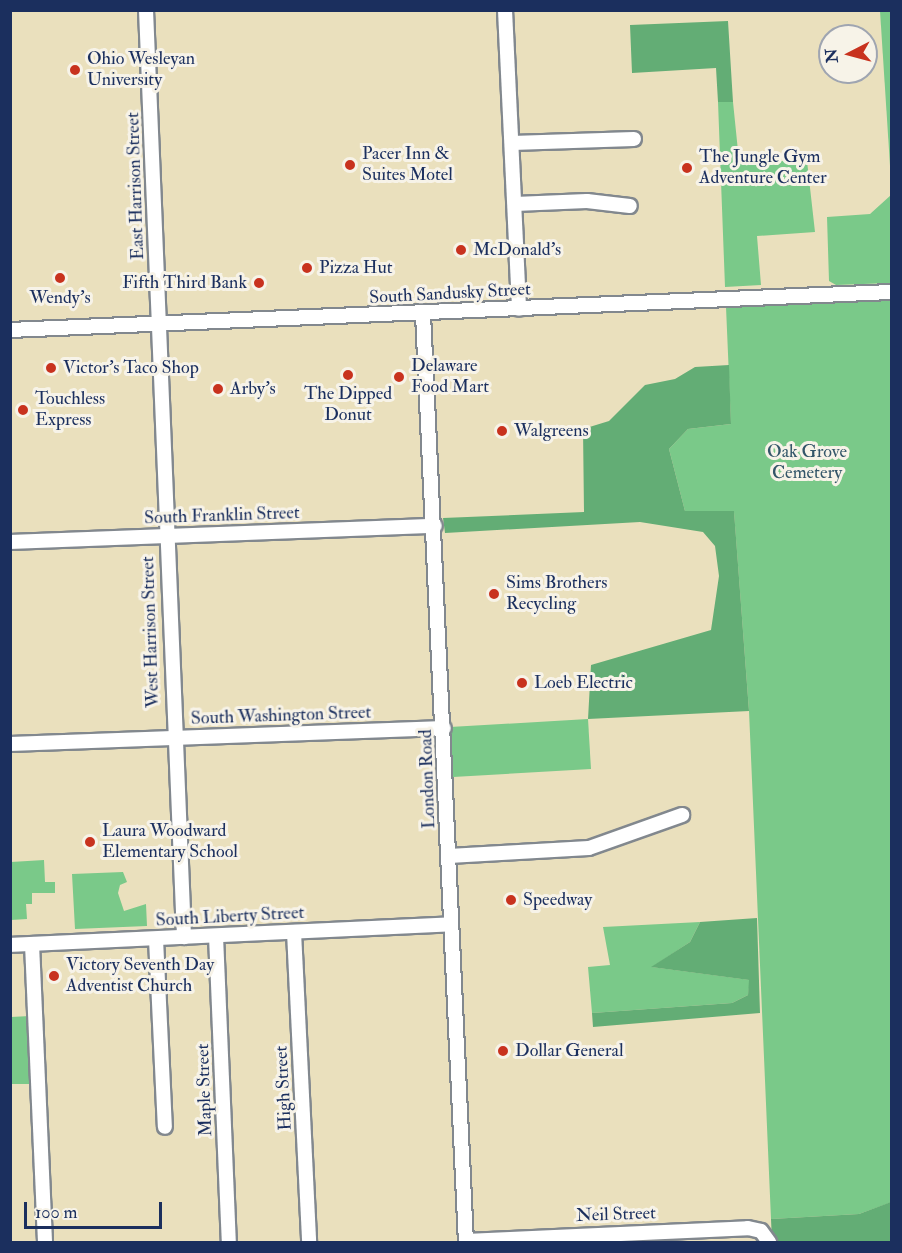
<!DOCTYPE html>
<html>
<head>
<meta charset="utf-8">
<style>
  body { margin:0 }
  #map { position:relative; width:902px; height:1253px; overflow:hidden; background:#eae0bd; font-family:"IM FELL Double Pica",serif }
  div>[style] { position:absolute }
  .green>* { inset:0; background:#7ac989 }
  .forest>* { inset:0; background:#63ad75 }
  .roads { filter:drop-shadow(2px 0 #82888e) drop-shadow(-2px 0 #82888e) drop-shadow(0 2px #82888e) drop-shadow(0 -2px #82888e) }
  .minor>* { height:14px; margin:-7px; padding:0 7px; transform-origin:7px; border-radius:7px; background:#fff }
  .dots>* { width:16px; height:16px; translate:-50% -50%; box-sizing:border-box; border:3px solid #f7f3e8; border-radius:50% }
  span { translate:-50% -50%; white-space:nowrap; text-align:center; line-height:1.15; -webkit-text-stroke:6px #f7f3e8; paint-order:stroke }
  .poi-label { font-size:18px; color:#1b2f5e }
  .left { translate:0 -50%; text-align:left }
  .right { translate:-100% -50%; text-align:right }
  .street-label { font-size:18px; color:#1b2f5e }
  .park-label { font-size:18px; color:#335669 }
  .frame { position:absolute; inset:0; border:12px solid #1b2f5e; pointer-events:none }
  .north { position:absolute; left:818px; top:24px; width:60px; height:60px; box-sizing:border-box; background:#f7f3e8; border:2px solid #9fa5b1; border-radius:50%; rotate:264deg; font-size:16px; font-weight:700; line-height:24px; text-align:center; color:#1b2f5e }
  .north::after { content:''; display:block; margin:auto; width:21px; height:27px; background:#c8321e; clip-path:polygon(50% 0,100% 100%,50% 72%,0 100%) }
  .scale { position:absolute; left:24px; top:1202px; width:138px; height:27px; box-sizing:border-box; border:3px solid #1b2f5e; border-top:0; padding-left:8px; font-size:18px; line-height:21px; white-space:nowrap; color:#1b2f5e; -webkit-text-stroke:4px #f7f3e8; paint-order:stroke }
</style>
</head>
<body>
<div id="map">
  <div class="green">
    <i style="clip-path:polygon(880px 11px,891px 11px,891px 181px)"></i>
    <i style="clip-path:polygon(718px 102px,733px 102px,738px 151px,752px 161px,807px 161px,815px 232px,757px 236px,761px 285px,725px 287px)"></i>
    <i style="clip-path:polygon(891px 195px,891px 283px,836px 285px,829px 281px,827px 217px,870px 214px)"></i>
    <i style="clip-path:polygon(891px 298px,892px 1202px,859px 1214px,771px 1219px,749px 711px,734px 512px,685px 511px,669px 449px,688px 429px,731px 424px,726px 307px)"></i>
    <i style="clip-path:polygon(588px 719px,591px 769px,453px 777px,450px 727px)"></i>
    <i style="clip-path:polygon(44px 860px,45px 882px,55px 882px,55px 893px,32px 893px,32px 904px,26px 904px,27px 919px,11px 920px,11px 862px)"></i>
    <i style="clip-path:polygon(123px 872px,127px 882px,120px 885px,118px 893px,124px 911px,146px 904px,147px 926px,75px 929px,72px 874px)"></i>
    <i style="clip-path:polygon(700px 922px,690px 942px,652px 967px,750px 980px,748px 995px,732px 1003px,592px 1013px,588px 967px,610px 965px,603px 927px)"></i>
    <i style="clip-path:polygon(30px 1016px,32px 1084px,11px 1084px,11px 1017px)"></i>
  </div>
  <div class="forest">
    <i style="clip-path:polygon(728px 21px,733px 102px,718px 102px,716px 68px,632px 73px,630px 25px)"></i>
    <i style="clip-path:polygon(729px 365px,731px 424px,688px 429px,669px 449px,685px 511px,734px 511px,749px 711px,588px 719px,591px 665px,711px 630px,719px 576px,715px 546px,703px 532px,640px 522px,445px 533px,443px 518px,584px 512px,583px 429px,609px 421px,645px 385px,675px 379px,695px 367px)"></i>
    <i style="clip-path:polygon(757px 918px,760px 1013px,593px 1027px,592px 1013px,732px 1003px,748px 995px,749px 980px,651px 967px,690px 942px,700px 922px)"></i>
    <i style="clip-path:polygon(891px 1202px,891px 1242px,772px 1242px,771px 1219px,859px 1214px)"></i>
  </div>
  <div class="roads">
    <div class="minor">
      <i style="left:146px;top:10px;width:928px;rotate:87.65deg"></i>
      <i style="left:505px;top:10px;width:299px;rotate:87.3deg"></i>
      <i style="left:512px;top:143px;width:122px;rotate:-1.9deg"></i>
      <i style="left:515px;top:204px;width:72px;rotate:-2.4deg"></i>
      <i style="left:587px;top:201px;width:43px;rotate:6.6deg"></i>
      <i style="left:423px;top:314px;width:929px;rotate:87.35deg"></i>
      <i style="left:10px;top:330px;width:883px;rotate:-2.47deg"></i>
      <i style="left:10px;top:542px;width:425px;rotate:-2.2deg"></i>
      <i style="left:10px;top:744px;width:434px;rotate:-2.1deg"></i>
      <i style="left:449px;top:856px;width:140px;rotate:-3.3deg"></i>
      <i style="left:589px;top:848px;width:99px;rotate:-19.5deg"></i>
      <i style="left:294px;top:932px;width:310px;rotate:87.2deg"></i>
      <i style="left:216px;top:936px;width:306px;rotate:87.6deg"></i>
      <i style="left:156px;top:939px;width:188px;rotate:87.3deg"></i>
      <i style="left:32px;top:944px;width:298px;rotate:87.5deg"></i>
      <i style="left:10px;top:945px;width:441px;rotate:-2.7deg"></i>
      <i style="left:466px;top:1241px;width:282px;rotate:-2.6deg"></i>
      <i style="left:748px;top:1228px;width:13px;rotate:13deg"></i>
      <i style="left:761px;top:1231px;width:14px;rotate:54deg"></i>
    </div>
  </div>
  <div class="dots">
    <i style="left:75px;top:70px;background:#c8321e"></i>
    <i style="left:350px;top:165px;background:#c8321e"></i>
    <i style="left:687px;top:168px;background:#c8321e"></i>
    <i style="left:461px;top:250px;background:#c8321e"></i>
    <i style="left:307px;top:268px;background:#c8321e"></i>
    <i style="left:60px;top:278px;background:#c8321e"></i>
    <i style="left:259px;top:283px;background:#c8321e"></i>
    <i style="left:51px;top:368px;background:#c8321e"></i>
    <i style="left:348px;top:375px;background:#c8321e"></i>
    <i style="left:399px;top:377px;background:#c8321e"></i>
    <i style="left:218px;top:389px;background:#c8321e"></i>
    <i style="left:23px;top:410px;background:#c8321e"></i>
    <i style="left:502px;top:431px;background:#c8321e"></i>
    <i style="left:494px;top:594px;background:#c8321e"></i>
    <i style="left:522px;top:683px;background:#c8321e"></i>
    <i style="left:90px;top:842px;background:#c8321e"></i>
    <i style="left:511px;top:900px;background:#c8321e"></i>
    <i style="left:54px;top:976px;background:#c8321e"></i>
    <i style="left:503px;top:1051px;background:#c8321e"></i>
  </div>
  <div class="poi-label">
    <span class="left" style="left:87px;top:70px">Ohio Wesleyan<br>University</span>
    <span class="left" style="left:362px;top:165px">Pacer Inn &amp;<br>Suites Motel</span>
    <span class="left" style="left:699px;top:168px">The Jungle Gym<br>Adventure Center</span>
    <span class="left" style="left:473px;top:250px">McDonald's</span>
    <span class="left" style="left:319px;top:268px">Pizza Hut</span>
    <span class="right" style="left:247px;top:283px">Fifth Third Bank</span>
    <span style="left:60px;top:298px">Wendy's</span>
    <span class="left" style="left:411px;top:377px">Delaware<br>Food Mart</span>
    <span class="left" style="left:63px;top:368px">Victor's Taco Shop</span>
    <span class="left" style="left:230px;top:389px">Arby's</span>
    <span style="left:348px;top:405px">The Dipped<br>Donut</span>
    <span class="left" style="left:35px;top:410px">Touchless<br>Express</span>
    <span class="left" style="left:514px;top:431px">Walgreens</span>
    <span class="left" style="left:506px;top:594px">Sims Brothers<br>Recycling</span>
    <span class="left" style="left:534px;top:683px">Loeb Electric</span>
    <span class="left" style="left:102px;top:842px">Laura Woodward<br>Elementary School</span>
    <span class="left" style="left:523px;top:900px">Speedway</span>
    <span class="left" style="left:66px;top:976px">Victory Seventh Day<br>Adventist Church</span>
    <span class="left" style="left:515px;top:1051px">Dollar General</span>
  </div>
  <div class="street-label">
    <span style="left:136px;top:186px;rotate:-92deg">East Harrison Street</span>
    <span style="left:450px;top:294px;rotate:-3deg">South Sandusky Street</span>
    <span style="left:222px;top:516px;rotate:-2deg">South Franklin Street</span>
    <span style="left:151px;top:632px;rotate:-92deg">West Harrison Street</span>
    <span style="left:281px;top:716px;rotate:-2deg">South Washington Street</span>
    <span style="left:428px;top:779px;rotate:-92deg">London Road</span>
    <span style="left:230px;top:917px;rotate:-3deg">South Liberty Street</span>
    <span style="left:284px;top:1088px;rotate:-93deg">High Street</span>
    <span style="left:205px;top:1090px;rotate:-92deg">Maple Street</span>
    <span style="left:616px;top:1215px;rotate:-2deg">Neil Street</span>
  </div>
  <div class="park-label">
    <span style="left:807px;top:463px">Oak Grove<br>Cemetery</span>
  </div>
  <div class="frame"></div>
  <div class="north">N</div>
  <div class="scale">100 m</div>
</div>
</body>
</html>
